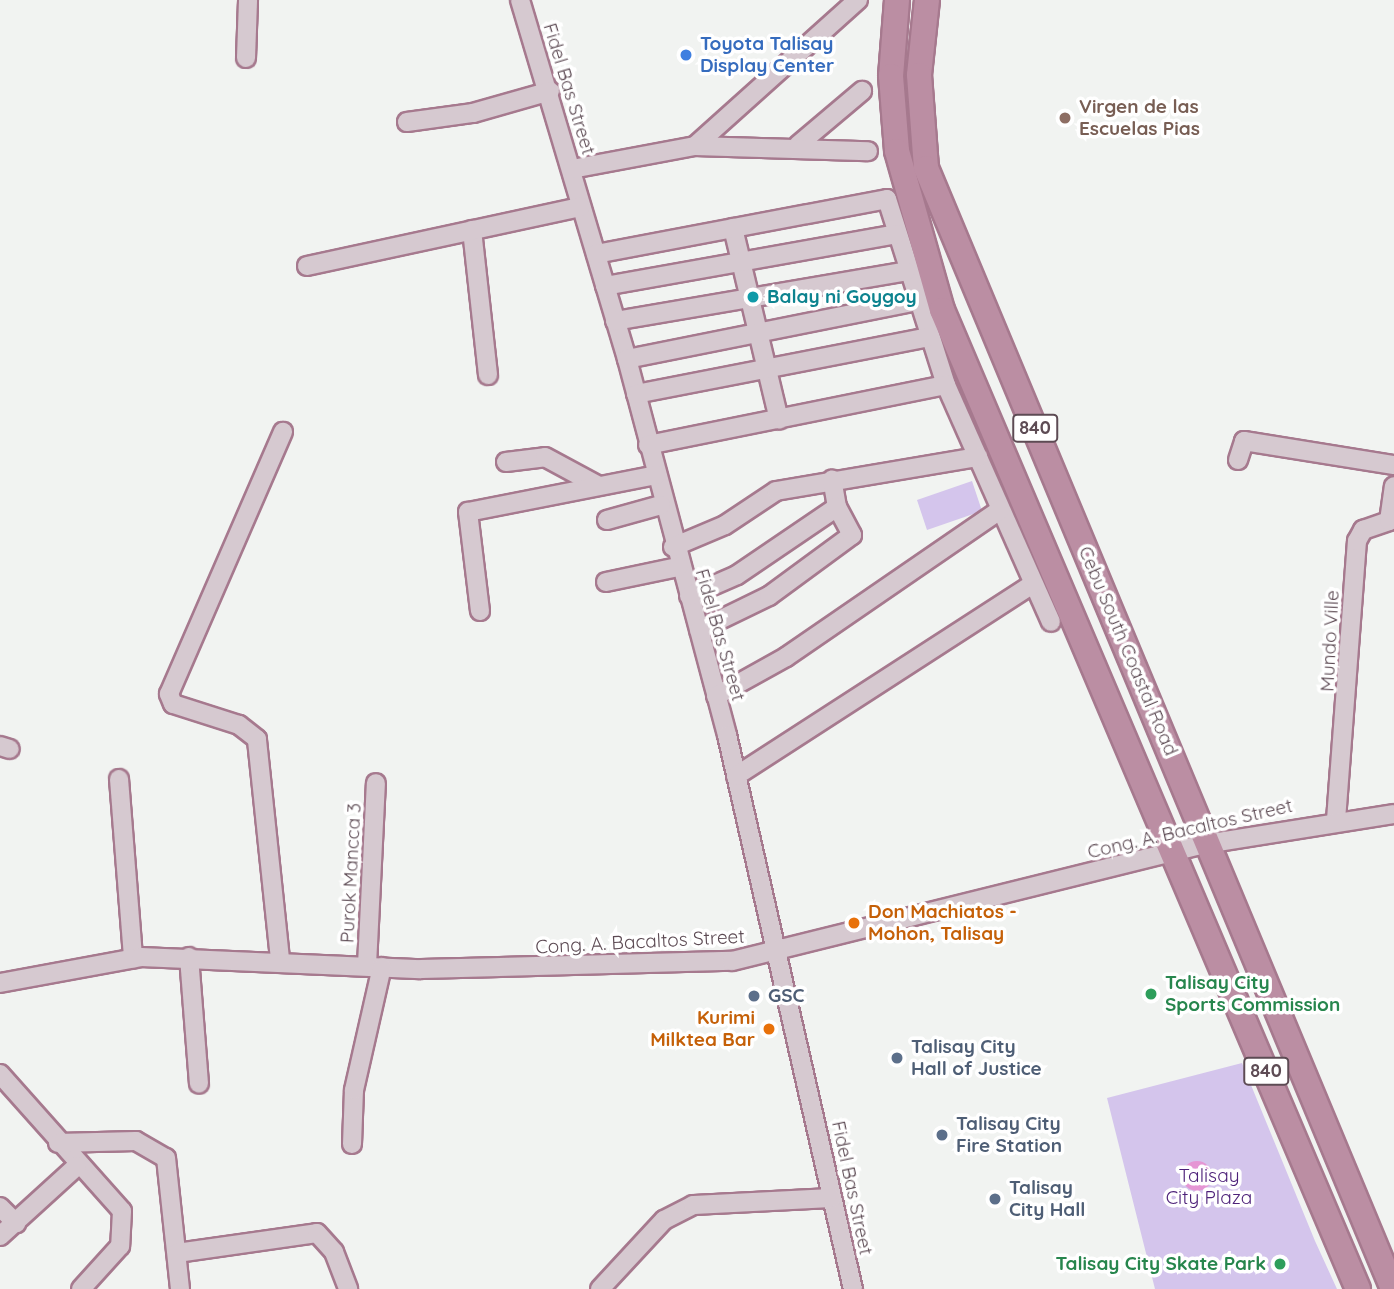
<!DOCTYPE html>
<html>
<head>
<meta charset="utf-8">
<style>
  body { margin:0 }
  #map { position:relative; width:1394px; height:1289px; overflow:hidden; background:#f1f3f1; font-family:Quicksand,sans-serif }
  div>[style] { position:absolute }
  .green>* { inset:0; background:#d4c5ec }
  .water>* { inset:0; background:#e596d4 }
  .round { border-radius:50% }
  .roads { filter:drop-shadow(2px 0 #a6798e) drop-shadow(-2px 0 #a6798e) drop-shadow(0 2px #a6798e) drop-shadow(0 -2px #a6798e) }
  .minor>* { height:18px; margin:-9px; padding:0 9px; transform-origin:9px; border-radius:9px; background:#d6c9d0 }
  .highway>* { height:24px; margin:-12px; padding:0 12px; transform-origin:12px; border-radius:12px; background:#bb8ea3 }
  .dots>* { width:19px; height:19px; translate:-50% -50%; box-sizing:border-box; border:4px solid #fff; border-radius:50% }
  span { translate:-50% -50%; white-space:nowrap; text-align:center; line-height:1.15; -webkit-text-stroke:7px #fff; paint-order:stroke }
  .shield-label span { padding:2px 5px; background:#fff; border:2px solid; border-radius:5px; -webkit-text-stroke-width:0 }
  .shield-label { font-size:18px; color:#5d4b54; font-weight:700 }
  .shop-label { font-size:19px; color:#366cbe; font-weight:700 }
  .left { translate:0 -50%; text-align:left }
  .street-label { font-size:19px; color:#5d4b54 }
  .education-label { font-size:19px; color:#785e54; font-weight:700 }
  .culture-label { font-size:19px; color:#0d838f; font-weight:700 }
  .food-label { font-size:19px; color:#c56008; font-weight:700 }
  .right { translate:-100% -50%; text-align:right }
  .leisure-label { font-size:19px; color:#27864d; font-weight:700 }
  .service-label { font-size:19px; color:#4e5e75; font-weight:700 }
  .park-label { font-size:19px; color:#4d2179 }
</style>
</head>
<body>
<div id="map">
  <div class="green">
    <i style="clip-path:polygon(972px 481px,982px 511px,927px 530px,917px 500px)"></i>
    <i style="clip-path:polygon(1242px 1063px,1315px 1241px,1337px 1289px,1155px 1289px,1107px 1098px)"></i>
  </div>
  <div class="water">
    <i class="round" style="left:1182px;top:1161px;width:30px;height:30px"></i>
  </div>
  <div class="roads">
    <div class="minor">
      <i style="left:520px;top:0;width:375px;rotate:73.4deg"></i>
      <i style="left:627px;top:359px;width:389px;rotate:75.1deg"></i>
      <i style="left:727px;top:735px;width:568px;rotate:77.19deg"></i>
      <i style="left:246px;top:58px;width:58px;rotate:-88deg"></i>
      <i style="left:407px;top:122px;width:67px;rotate:-7.8deg"></i>
      <i style="left:473px;top:113px;width:80px;rotate:-15.9deg"></i>
      <i style="left:798px;top:145px;width:84px;rotate:-40.2deg"></i>
      <i style="left:695px;top:146px;width:219px;rotate:-41.9deg"></i>
      <i style="left:572px;top:169px;width:125px;rotate:-10.6deg"></i>
      <i style="left:695px;top:146px;width:173px;rotate:1.7deg"></i>
      <i style="left:733px;top:228px;width:197px;rotate:76.5deg"></i>
      <i style="left:472px;top:230px;width:146px;rotate:83.7deg"></i>
      <i style="left:596px;top:254px;width:296px;rotate:-10.7deg"></i>
      <i style="left:887px;top:199px;width:195px;rotate:72.4deg"></i>
      <i style="left:946px;top:385px;width:259px;rotate:66.1deg"></i>
      <i style="left:307px;top:266px;width:280px;rotate:-12.2deg"></i>
      <i style="left:605px;top:286px;width:296px;rotate:-10.1deg"></i>
      <i style="left:615px;top:321px;width:295px;rotate:-9.7deg"></i>
      <i style="left:627px;top:359px;width:295px;rotate:-11.3deg"></i>
      <i style="left:636px;top:394px;width:298px;rotate:-11deg"></i>
      <i style="left:648px;top:445px;width:304px;rotate:-11.4deg"></i>
      <i style="left:1238px;top:460px;width:20px;rotate:-72deg"></i>
      <i style="left:1244px;top:441px;width:152px;rotate:9.1deg"></i>
      <i style="left:506px;top:462px;width:39px;rotate:-7deg"></i>
      <i style="left:545px;top:457px;width:59px;rotate:28.3deg"></i>
      <i style="left:607px;top:520px;width:56px;rotate:-15.5deg"></i>
      <i style="left:673px;top:547px;width:56px;rotate:-22.9deg"></i>
      <i style="left:725px;top:525px;width:61px;rotate:-33.7deg"></i>
      <i style="left:776px;top:491px;width:205px;rotate:-9.6deg"></i>
      <i style="left:606px;top:582px;width:74px;rotate:-11.8deg"></i>
      <i style="left:689px;top:596px;width:52px;rotate:-23.6deg"></i>
      <i style="left:737px;top:575px;width:121px;rotate:-34.2deg"></i>
      <i style="left:837px;top:507px;width:28px;rotate:-100deg"></i>
      <i style="left:480px;top:611px;width:100px;rotate:-96.9deg"></i>
      <i style="left:468px;top:512px;width:192px;rotate:-11.1deg"></i>
      <i style="left:699px;top:630px;width:78px;rotate:-25.9deg"></i>
      <i style="left:769px;top:596px;width:103px;rotate:-36.3deg"></i>
      <i style="left:852px;top:535px;width:32px;rotate:-118deg"></i>
      <i style="left:716px;top:696px;width:80px;rotate:-29.1deg"></i>
      <i style="left:786px;top:657px;width:260px;rotate:-34.5deg"></i>
      <i style="left:0;top:746px;width:10px;rotate:17deg"></i>
      <i style="left:736px;top:776px;width:354px;rotate:-32.9deg"></i>
      <i style="left:119px;top:779px;width:180px;rotate:85.5deg"></i>
      <i style="left:1336px;top:820px;width:280px;rotate:-85.7deg"></i>
      <i style="left:1357px;top:541px;width:13px;rotate:-61deg"></i>
      <i style="left:1363px;top:530px;width:28px;rotate:-19deg"></i>
      <i style="left:1389px;top:521px;width:35px;rotate:-82deg"></i>
      <i style="left:189px;top:957px;width:127px;rotate:85.5deg"></i>
      <i style="left:280px;top:959px;width:221px;rotate:-96deg"></i>
      <i style="left:257px;top:739px;width:23px;rotate:-142deg"></i>
      <i style="left:239px;top:725px;width:69px;rotate:-162.3deg"></i>
      <i style="left:173px;top:704px;width:11px;rotate:-112deg"></i>
      <i style="left:169px;top:694px;width:286px;rotate:-66.5deg"></i>
      <i style="left:367px;top:965px;width:182px;rotate:-87.2deg"></i>
      <i style="left:0;top:983px;width:143px;rotate:-10.4deg"></i>
      <i style="left:141px;top:957px;width:280px;rotate:2.5deg"></i>
      <i style="left:421px;top:969px;width:311px;rotate:-1.5deg"></i>
      <i style="left:732px;top:961px;width:488px;rotate:-13.9deg"></i>
      <i style="left:1206px;top:844px;width:190px;rotate:-9.1deg"></i>
      <i style="left:0;top:1074px;width:183px;rotate:48.3deg"></i>
      <i style="left:122px;top:1211px;width:35px;rotate:93deg"></i>
      <i style="left:120px;top:1246px;width:58px;rotate:132.2deg"></i>
      <i style="left:58px;top:1143px;width:78px;rotate:-1.5deg"></i>
      <i style="left:136px;top:1141px;width:34px;rotate:30deg"></i>
      <i style="left:166px;top:1158px;width:132px;rotate:83.9deg"></i>
      <i style="left:352px;top:1144px;width:54px;rotate:-87.9deg"></i>
      <i style="left:354px;top:1090px;width:126px;rotate:-77.2deg"></i>
      <i style="left:0;top:1207px;width:23px;rotate:45deg"></i>
      <i style="left:0;top:1236px;width:104px;rotate:-42.3deg"></i>
      <i style="left:177px;top:1253px;width:141px;rotate:-8.1deg"></i>
      <i style="left:317px;top:1233px;width:25px;rotate:48deg"></i>
      <i style="left:334px;top:1252px;width:40px;rotate:69deg"></i>
      <i style="left:600px;top:1289px;width:94px;rotate:-47.2deg"></i>
      <i style="left:664px;top:1220px;width:33px;rotate:-27deg"></i>
      <i style="left:693px;top:1205px;width:139px;rotate:-2.9deg"></i>
    </div>
    <div class="highway">
      <i style="left:897px;top:0;width:76px;rotate:94.5deg"></i>
      <i style="left:891px;top:76px;width:75px;rotate:85.4deg"></i>
      <i style="left:897px;top:151px;width:165px;rotate:74.2deg"></i>
      <i style="left:942px;top:310px;width:1064px;rotate:66.98deg"></i>
      <i style="left:927px;top:0;width:75px;rotate:96.1deg"></i>
      <i style="left:919px;top:75px;width:93px;rotate:85.7deg"></i>
      <i style="left:926px;top:168px;width:1214px;rotate:67.38deg"></i>
    </div>
  </div>
  <div class="dots">
    <i style="left:686px;top:55px;background:#3f7fe0"></i>
    <i style="left:1065px;top:118px;background:#8d6e63"></i>
    <i style="left:753px;top:297px;background:#0f9aa8"></i>
    <i style="left:854px;top:923px;background:#e8710a"></i>
    <i style="left:1151px;top:994px;background:#2e9e5b"></i>
    <i style="left:754px;top:996px;background:#5c6f8a"></i>
    <i style="left:769px;top:1029px;background:#e8710a"></i>
    <i style="left:897px;top:1058px;background:#5c6f8a"></i>
    <i style="left:942px;top:1135px;background:#5c6f8a"></i>
    <i style="left:995px;top:1199px;background:#5c6f8a"></i>
    <i style="left:1280px;top:1264px;background:#2e9e5b"></i>
  </div>
  <div class="shield-label">
    <span style="left:1035px;top:428px">840</span>
    <span style="left:1266px;top:1071px">840</span>
  </div>
  <div class="shop-label">
    <span class="left" style="left:700px;top:55px">Toyota Talisay<br>Display Center</span>
  </div>
  <div class="street-label">
    <span style="left:569px;top:89px;rotate:73deg">Fidel Bas Street</span>
    <span style="left:720px;top:635px;rotate:74deg">Fidel Bas Street</span>
    <span style="left:1330px;top:641px;rotate:-87deg">Mundo Ville</span>
    <span style="left:1128px;top:651px;rotate:67deg">Cebu South Coastal Road</span>
    <span style="left:1190px;top:829px;rotate:-13deg">Cong. A. Bacaltos Street</span>
    <span style="left:351px;top:873px;rotate:-87deg">Purok Mancca 3</span>
    <span style="left:640px;top:942px;rotate:-3deg">Cong. A. Bacaltos Street</span>
    <span style="left:852px;top:1188px;rotate:78deg">Fidel Bas Street</span>
  </div>
  <div class="education-label">
    <span class="left" style="left:1079px;top:118px">Virgen de las<br>Escuelas Pias</span>
  </div>
  <div class="culture-label">
    <span class="left" style="left:767px;top:297px">Balay ni Goygoy</span>
  </div>
  <div class="food-label">
    <span class="left" style="left:868px;top:923px">Don Machiatos -<br>Mohon, Talisay</span>
    <span class="right" style="left:755px;top:1029px">Kurimi<br>Milktea Bar</span>
  </div>
  <div class="leisure-label">
    <span class="left" style="left:1165px;top:994px">Talisay City<br>Sports Commission</span>
    <span class="right" style="left:1266px;top:1264px">Talisay City Skate Park</span>
  </div>
  <div class="service-label">
    <span class="left" style="left:768px;top:996px">GSC</span>
    <span class="left" style="left:911px;top:1058px">Talisay City<br>Hall of Justice</span>
    <span class="left" style="left:956px;top:1135px">Talisay City<br>Fire Station</span>
    <span class="left" style="left:1009px;top:1199px">Talisay<br>City Hall</span>
  </div>
  <div class="park-label">
    <span style="left:1209px;top:1187px">Talisay<br>City Plaza</span>
  </div>
</div>
</body>
</html>
